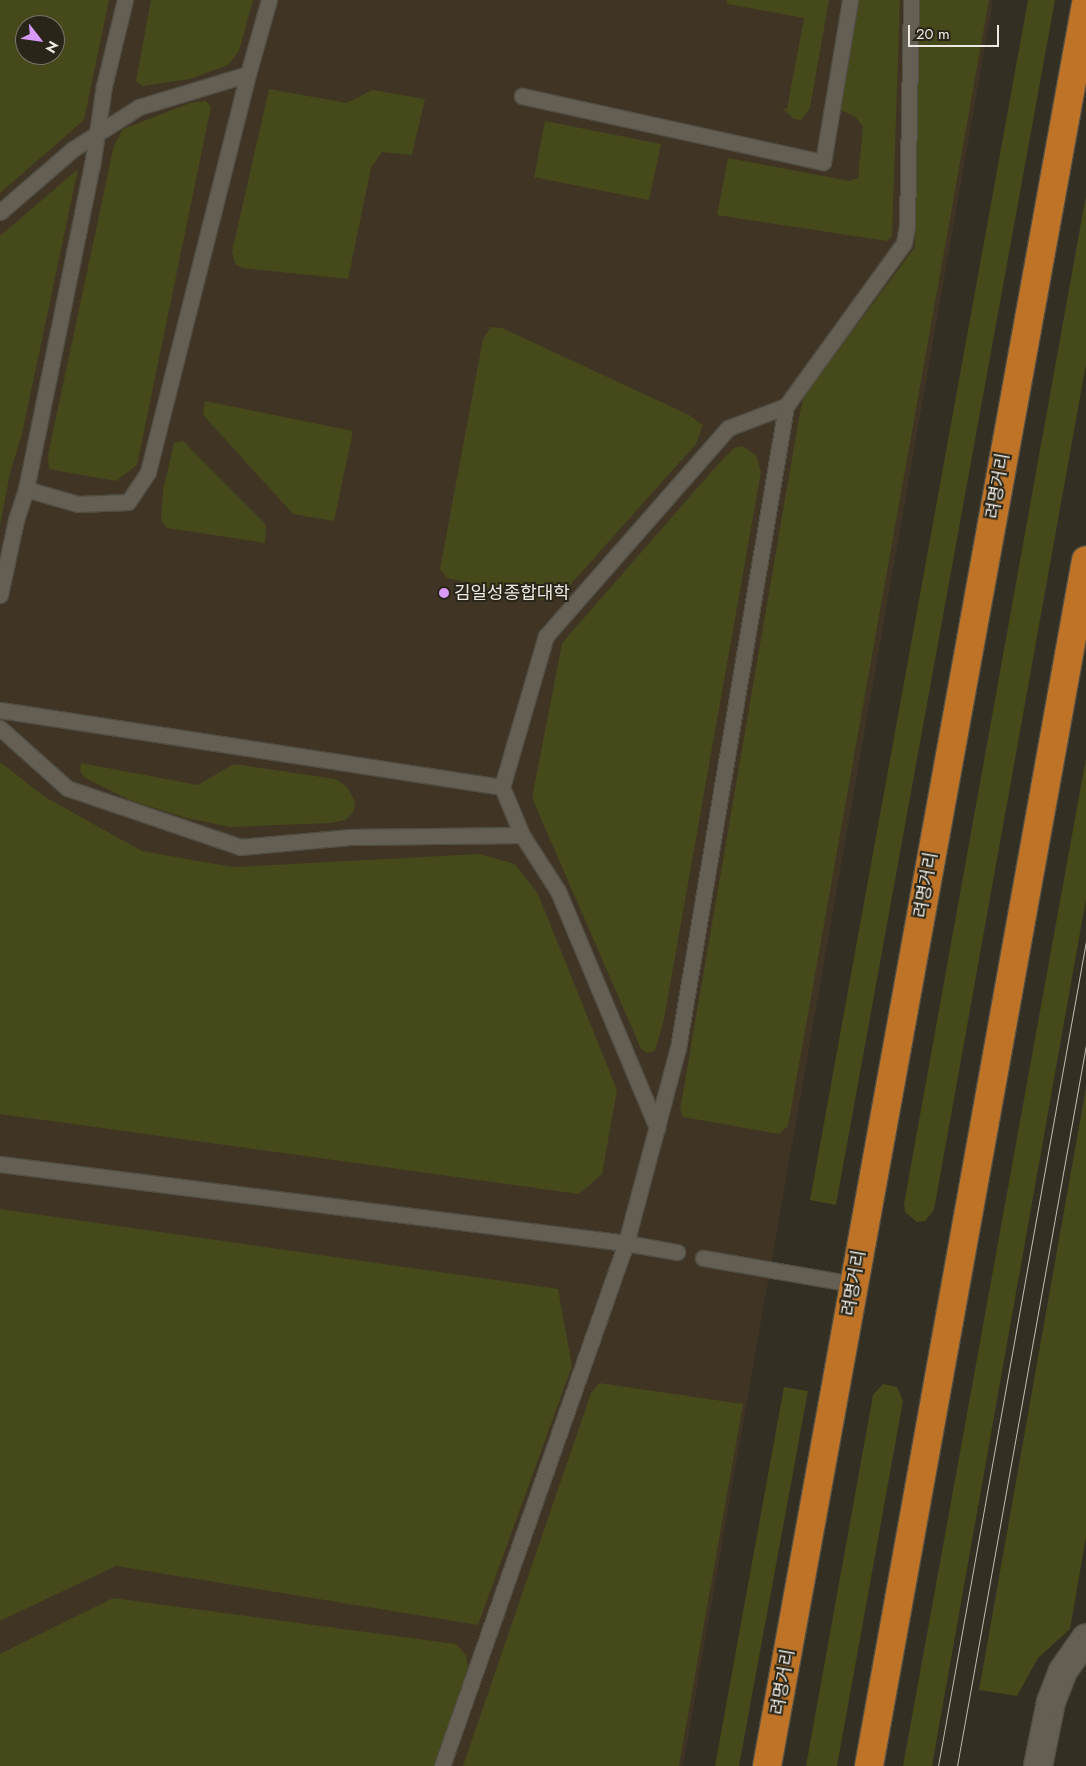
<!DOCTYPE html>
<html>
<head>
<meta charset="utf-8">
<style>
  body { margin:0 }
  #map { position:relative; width:1086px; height:1766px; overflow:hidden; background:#332f23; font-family:Jost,"Noto Sans KR",sans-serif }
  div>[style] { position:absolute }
  .education>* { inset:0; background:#403425 }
  .green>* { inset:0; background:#464919 }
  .roads { filter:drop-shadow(1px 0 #514e44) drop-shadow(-1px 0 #514e44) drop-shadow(0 1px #514e44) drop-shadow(0 -1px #514e44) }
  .lane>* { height:15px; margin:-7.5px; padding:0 7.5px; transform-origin:7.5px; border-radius:7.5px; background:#645f52 }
  .street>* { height:28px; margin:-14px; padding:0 14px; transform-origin:14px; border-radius:14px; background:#645f52 }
  .highway>* { height:28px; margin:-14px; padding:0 14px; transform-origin:14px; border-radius:14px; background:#be7327 }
  .tram>* { height:1px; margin:-0.5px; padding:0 0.5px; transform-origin:0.5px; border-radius:0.5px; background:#bfbcb3 }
  .dots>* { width:14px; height:14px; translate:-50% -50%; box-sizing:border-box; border:2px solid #292519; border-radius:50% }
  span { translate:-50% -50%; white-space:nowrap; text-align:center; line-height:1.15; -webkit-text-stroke:4px #292519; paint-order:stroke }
  .street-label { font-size:18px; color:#ece9e2 }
  .poi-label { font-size:18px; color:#ece9e2 }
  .left { translate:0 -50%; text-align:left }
  .north { position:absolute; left:15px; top:15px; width:50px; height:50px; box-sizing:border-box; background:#292519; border:1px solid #777369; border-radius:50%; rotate:120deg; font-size:14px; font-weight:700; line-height:20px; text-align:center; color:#ece9e2 }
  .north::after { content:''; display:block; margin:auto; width:18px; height:22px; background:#d99af7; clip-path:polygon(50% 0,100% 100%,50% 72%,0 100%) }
  .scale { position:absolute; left:908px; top:25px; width:91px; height:22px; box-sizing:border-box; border:2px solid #ece9e2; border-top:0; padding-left:6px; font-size:15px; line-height:18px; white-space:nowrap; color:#ece9e2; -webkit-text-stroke:4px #292519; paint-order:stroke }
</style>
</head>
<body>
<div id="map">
  <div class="education">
    <i style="clip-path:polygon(evenodd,0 0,993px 0,683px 1766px,0 1766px,0 0,25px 25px,55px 25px,55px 55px,25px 55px,25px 25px)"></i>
  </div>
  <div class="green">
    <i style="clip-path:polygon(evenodd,0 0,109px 0,84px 120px,0 193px,0 0,25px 25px,55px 25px,55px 55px,25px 55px,25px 25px)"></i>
    <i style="clip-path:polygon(151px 0,253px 0,239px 51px,228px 65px,190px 79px,143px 86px,136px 81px)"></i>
    <i style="clip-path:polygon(727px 0,829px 0,810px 108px,801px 120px,794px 119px,782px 108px,787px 109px,804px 18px,727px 4px)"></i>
    <i style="clip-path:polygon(855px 0,900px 0,892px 236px,887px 241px,717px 215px,728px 158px,850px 181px,858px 178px,863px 126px,855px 117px,839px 109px)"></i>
    <i style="clip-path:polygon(916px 0,989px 0,788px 1126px,779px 1134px,683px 1117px,680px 1110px,800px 412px,804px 396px,915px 247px)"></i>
    <i style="clip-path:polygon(1028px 0,1055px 0,836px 1205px,810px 1200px)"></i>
    <i style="clip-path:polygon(269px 89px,347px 103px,372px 90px,425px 99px,412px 155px,382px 152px,371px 168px,348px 279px,243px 268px,235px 264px,232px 252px)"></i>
    <i style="clip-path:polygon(206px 101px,211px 107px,137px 465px,116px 481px,49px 469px,48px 455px,114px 145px,123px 129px,190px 103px)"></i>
    <i style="clip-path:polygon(545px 121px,661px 144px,649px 200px,534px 177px)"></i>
    <i style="clip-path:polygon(78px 169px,22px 434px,10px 473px,0 526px,0 236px)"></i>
    <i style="clip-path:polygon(1086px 195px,1086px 364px,934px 1210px,925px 1221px,917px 1222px,905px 1212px,904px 1204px)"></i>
    <i style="clip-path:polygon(491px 327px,502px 328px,689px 415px,703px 425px,696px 444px,569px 586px,559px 596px,547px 601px,447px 578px,440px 569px,483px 339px)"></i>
    <i style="clip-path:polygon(205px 401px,353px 431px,334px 521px,293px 514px,203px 415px)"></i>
    <i style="clip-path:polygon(183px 441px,266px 525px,265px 543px,167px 528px,161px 520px,163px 490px,174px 443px)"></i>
    <i style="clip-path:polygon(742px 446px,756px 455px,761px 472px,664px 1019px,655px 1051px,647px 1053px,641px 1049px,632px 1028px,532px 798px,562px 643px,720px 462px,734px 448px)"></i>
    <i style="clip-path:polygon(1086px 758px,1086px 899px,932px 1766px,903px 1766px)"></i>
    <i style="clip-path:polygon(0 762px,45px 797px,142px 851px,233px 867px,479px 854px,515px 864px,538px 894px,617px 1090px,602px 1174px,579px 1194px,0 1114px)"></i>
    <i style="clip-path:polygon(81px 763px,198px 785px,234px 764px,336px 779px,348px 788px,355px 802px,354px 811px,345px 820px,331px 823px,230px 827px,183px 817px,130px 800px,85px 778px,80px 771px)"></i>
    <i style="clip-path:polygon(1086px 1087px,1086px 1537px,1070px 1629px,1038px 1658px,1017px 1696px,979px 1690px)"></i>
    <i style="clip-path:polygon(0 1209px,558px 1289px,572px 1366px,478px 1625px,116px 1566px,0 1621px)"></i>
    <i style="clip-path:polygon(599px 1383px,743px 1404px,679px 1766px,463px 1766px,591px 1393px)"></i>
    <i style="clip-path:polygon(883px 1384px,897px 1387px,903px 1401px,837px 1766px,806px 1766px,873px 1395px)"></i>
    <i style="clip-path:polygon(784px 1387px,808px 1391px,739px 1766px,715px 1766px)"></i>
    <i style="clip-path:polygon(113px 1598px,456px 1644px,466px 1655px,468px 1668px,434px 1766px,0 1766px,0 1654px)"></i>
  </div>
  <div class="roads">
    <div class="lane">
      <i style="left:522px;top:96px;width:308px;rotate:12.4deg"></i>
      <i style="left:823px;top:162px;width:164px;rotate:-80.5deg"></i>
      <i style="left:0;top:212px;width:96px;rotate:-40.8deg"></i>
      <i style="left:73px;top:149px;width:78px;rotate:-32.5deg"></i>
      <i style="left:139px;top:107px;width:114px;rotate:-16.8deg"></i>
      <i style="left:248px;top:74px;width:77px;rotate:-74.2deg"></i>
      <i style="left:26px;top:489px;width:54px;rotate:16.1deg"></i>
      <i style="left:78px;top:504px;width:50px;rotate:-2.3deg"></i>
      <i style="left:128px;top:502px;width:36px;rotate:-56deg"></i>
      <i style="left:148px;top:472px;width:410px;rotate:-75.9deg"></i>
      <i style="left:0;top:595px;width:77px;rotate:-78deg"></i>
      <i style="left:16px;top:520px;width:33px;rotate:-72deg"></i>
      <i style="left:26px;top:489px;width:330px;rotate:-78.5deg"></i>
      <i style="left:92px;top:166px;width:81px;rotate:-81.5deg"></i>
      <i style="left:104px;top:86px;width:89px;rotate:-76.3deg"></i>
      <i style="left:0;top:710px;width:508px;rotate:8.72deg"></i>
      <i style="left:502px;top:787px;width:157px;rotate:-73.8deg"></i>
      <i style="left:546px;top:636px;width:276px;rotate:-48.8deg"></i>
      <i style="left:728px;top:428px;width:62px;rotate:-20.8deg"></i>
      <i style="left:0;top:728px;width:90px;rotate:41.8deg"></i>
      <i style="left:67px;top:788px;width:183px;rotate:18.8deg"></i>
      <i style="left:240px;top:847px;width:109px;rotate:-5.2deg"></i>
      <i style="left:349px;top:837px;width:173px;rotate:-0.7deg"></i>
      <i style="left:522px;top:835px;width:67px;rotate:57.3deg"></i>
      <i style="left:558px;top:891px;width:257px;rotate:67.3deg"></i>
      <i style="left:502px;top:787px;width:52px;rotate:67.4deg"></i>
      <i style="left:0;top:1164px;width:631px;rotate:7.19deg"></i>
      <i style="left:626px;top:1243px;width:52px;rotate:10deg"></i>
      <i style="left:703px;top:1258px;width:153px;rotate:9.8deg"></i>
      <i style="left:442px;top:1766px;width:554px;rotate:-70.62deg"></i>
      <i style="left:626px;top:1243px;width:202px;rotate:-75.1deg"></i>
      <i style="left:678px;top:1048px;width:651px;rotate:-80.45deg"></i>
      <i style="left:786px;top:406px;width:201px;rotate:-54.1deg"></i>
      <i style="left:904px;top:243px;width:17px;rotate:-80deg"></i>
      <i style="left:907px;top:226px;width:226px;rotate:-89deg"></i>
    </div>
    <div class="street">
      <i style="left:1038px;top:1766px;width:65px;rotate:-78.5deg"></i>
      <i style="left:1051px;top:1702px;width:33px;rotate:-69deg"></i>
      <i style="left:1063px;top:1671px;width:40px;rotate:-55.1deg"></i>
    </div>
    <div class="highway">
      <i style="left:767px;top:1766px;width:1792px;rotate:-79.74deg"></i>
      <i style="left:869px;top:1766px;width:1225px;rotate:-79.8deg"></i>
    </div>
  </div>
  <div class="tram">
    <i style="left:938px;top:1766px;width:838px;rotate:-79.83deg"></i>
    <i style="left:957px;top:1766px;width:732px;rotate:-79.86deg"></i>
  </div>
  <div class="dots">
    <i style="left:444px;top:593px;background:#d99af7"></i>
  </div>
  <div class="street-label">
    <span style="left:998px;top:486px;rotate:-80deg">려명거리</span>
    <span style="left:926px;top:885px;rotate:-80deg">려명거리</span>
    <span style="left:854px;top:1283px;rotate:-80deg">려명거리</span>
    <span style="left:783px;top:1682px;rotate:-80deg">려명거리</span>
  </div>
  <div class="poi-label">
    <span class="left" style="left:454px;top:593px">김일성종합대학</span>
  </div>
  <div class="north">N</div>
  <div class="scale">20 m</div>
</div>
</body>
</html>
